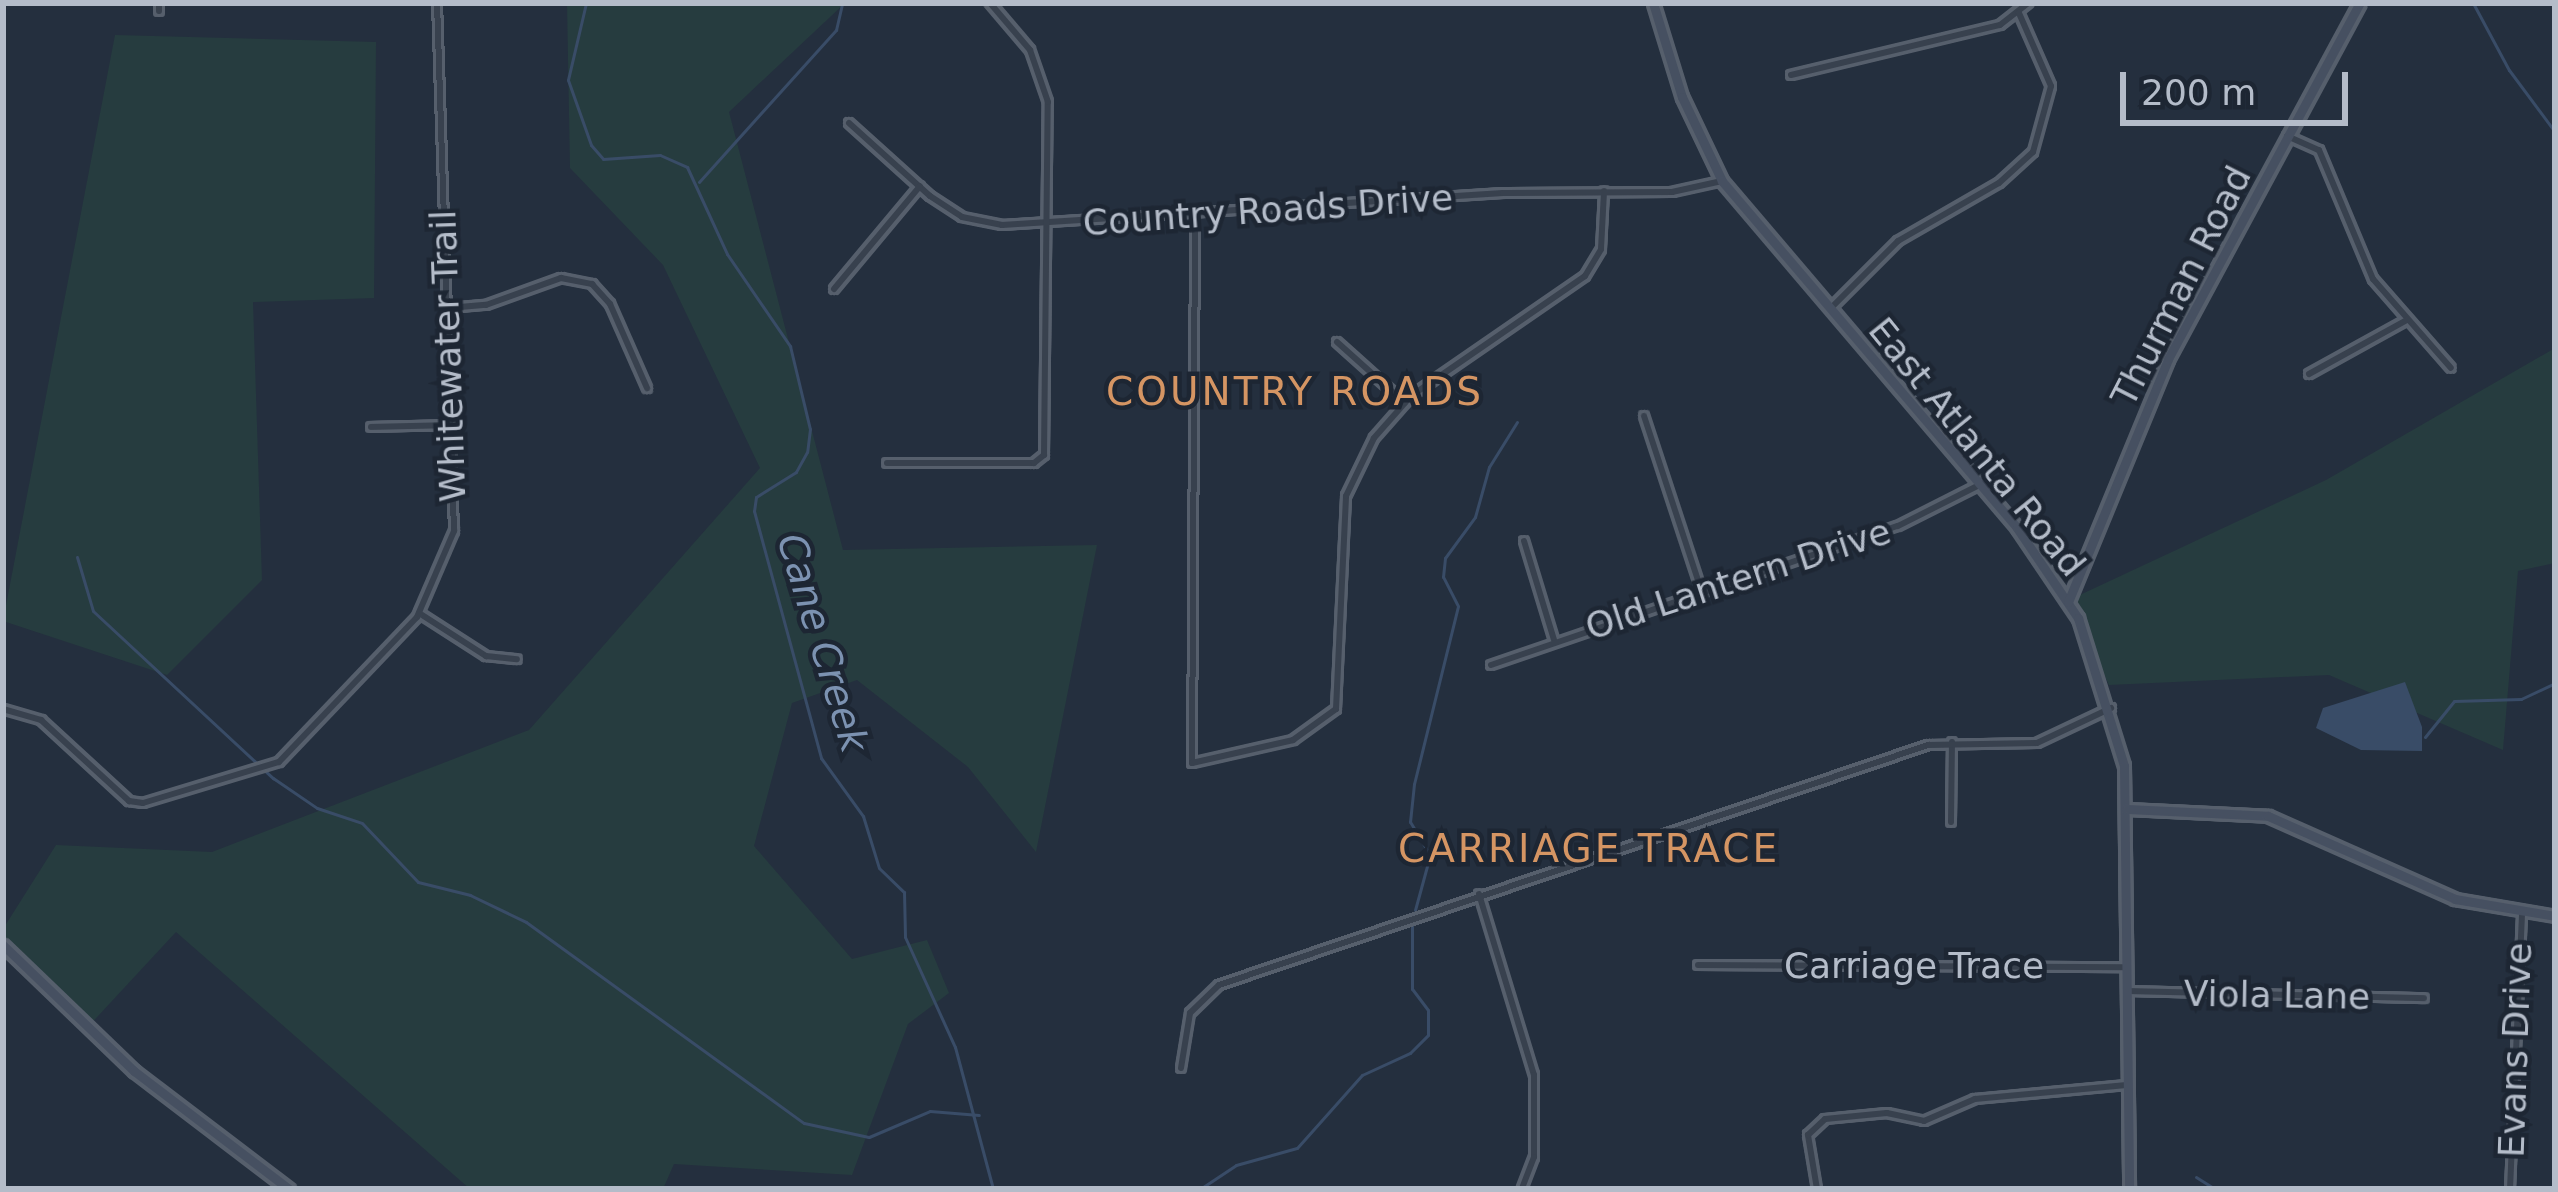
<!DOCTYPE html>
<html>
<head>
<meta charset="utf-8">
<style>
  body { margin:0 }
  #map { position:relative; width:2558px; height:1192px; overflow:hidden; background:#242f3e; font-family:"DejaVu Sans",sans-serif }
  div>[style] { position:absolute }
  .green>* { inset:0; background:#263c3f }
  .water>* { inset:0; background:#394c67 }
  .stream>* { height:3px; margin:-1.5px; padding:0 1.5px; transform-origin:1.5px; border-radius:1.5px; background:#394c67 }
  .roads { filter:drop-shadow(3px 0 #565f6c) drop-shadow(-3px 0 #565f6c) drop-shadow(0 3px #565f6c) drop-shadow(0 -3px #565f6c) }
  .street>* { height:6px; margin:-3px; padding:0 3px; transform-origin:3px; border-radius:3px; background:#38414e }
  .secondary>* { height:9px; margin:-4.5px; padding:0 4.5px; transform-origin:4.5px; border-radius:4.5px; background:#465061 }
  span { translate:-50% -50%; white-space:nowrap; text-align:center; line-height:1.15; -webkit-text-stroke:9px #1d2633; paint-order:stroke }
  .street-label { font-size:36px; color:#b4bcc9 }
  .neighbourhood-label { font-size:39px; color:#d59563; letter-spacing:3px }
  .water-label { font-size:39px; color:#7c92b1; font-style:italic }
  .frame { position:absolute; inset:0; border:6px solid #b4bcc9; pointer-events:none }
  .scale { position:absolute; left:2120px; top:72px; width:228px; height:54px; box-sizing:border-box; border:6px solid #b4bcc9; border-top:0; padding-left:15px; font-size:36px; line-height:42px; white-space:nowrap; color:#b4bcc9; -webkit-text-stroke:9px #1d2633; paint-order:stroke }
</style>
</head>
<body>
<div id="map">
  <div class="green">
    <i style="clip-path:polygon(567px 3px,845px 3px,729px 112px,843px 550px,1097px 545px,1036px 852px,968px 767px,857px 680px,792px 703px,754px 846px,852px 959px,927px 940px,949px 993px,908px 1024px,852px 1175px,674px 1164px,663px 1189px,470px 1189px,176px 932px,86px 1029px,3px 947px,3px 929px,56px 845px,212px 852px,529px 730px,760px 468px,663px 265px,570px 168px)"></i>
    <i style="clip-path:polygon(115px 35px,376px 42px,374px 298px,253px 302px,262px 580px,167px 675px,3px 621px)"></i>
    <i style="clip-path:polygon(2555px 348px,2555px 563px,2518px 571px,2503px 750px,2329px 675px,2109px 685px,2069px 600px,2326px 480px)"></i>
  </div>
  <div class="water">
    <i style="clip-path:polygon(2405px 682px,2422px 727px,2422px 751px,2361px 750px,2316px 728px,2323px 708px)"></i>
  </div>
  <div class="stream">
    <i style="left:586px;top:3px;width:79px;rotate:103.2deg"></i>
    <i style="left:568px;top:80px;width:69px;rotate:70.5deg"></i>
    <i style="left:591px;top:145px;width:18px;rotate:49deg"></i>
    <i style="left:603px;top:159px;width:57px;rotate:-4deg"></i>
    <i style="left:660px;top:155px;width:30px;rotate:24deg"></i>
    <i style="left:687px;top:167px;width:96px;rotate:65.3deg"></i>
    <i style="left:727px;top:254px;width:112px;rotate:55.6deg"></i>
    <i style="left:790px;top:346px;width:85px;rotate:76.5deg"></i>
    <i style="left:810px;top:429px;width:23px;rotate:97deg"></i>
    <i style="left:807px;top:452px;width:23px;rotate:119deg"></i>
    <i style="left:796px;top:472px;width:47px;rotate:148deg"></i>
    <i style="left:756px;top:497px;width:14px;rotate:98deg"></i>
    <i style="left:754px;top:511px;width:256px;rotate:74.8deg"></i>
    <i style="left:821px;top:758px;width:72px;rotate:54.1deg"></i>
    <i style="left:863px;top:816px;width:54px;rotate:72.9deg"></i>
    <i style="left:879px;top:868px;width:35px;rotate:44deg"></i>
    <i style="left:904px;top:892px;width:45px;rotate:88.7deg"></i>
    <i style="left:905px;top:937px;width:121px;rotate:65.6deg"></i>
    <i style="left:955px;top:1047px;width:147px;rotate:75deg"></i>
    <i style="left:2473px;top:3px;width:76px;rotate:61.8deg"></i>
    <i style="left:2509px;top:70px;width:77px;rotate:53.4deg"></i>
    <i style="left:699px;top:182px;width:205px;rotate:-48deg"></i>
    <i style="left:836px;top:30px;width:28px;rotate:-77deg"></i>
    <i style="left:77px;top:557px;width:56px;rotate:73.5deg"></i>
    <i style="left:93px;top:611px;width:246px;rotate:42.9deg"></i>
    <i style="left:273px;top:778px;width:53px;rotate:34.3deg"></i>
    <i style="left:317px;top:808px;width:47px;rotate:18.4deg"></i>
    <i style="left:362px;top:823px;width:81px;rotate:46.5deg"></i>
    <i style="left:418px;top:882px;width:54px;rotate:14deg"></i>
    <i style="left:470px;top:895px;width:62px;rotate:25.7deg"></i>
    <i style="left:526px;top:922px;width:343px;rotate:35.9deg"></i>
    <i style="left:804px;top:1123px;width:66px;rotate:12.2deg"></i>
    <i style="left:869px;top:1137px;width:66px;rotate:-23.1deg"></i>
    <i style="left:930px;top:1111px;width:49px;rotate:4.7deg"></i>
    <i style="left:2425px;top:737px;width:46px;rotate:-51.1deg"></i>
    <i style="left:2454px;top:701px;width:67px;rotate:-1.7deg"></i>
    <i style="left:2521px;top:699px;width:38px;rotate:-25deg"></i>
    <i style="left:1415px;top:910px;width:57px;rotate:-74.7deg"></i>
    <i style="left:1430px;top:855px;width:39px;rotate:-121deg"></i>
    <i style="left:1410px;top:822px;width:38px;rotate:-84deg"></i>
    <i style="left:1414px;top:784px;width:183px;rotate:-76.1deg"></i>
    <i style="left:1458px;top:606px;width:33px;rotate:-117deg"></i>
    <i style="left:1443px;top:577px;width:19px;rotate:-84deg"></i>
    <i style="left:1445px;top:558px;width:51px;rotate:-53.8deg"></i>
    <i style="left:1475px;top:517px;width:52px;rotate:-74.4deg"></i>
    <i style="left:1489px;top:467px;width:53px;rotate:-58.1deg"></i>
    <i style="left:2196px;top:1177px;width:22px;rotate:32deg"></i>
    <i style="left:1200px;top:1189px;width:43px;rotate:-33.7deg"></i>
    <i style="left:1236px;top:1165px;width:63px;rotate:-15.6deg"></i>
    <i style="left:1297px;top:1148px;width:98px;rotate:-48.3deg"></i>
    <i style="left:1362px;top:1075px;width:53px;rotate:-24.6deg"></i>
    <i style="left:1410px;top:1053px;width:25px;rotate:-45deg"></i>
    <i style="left:1428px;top:1035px;width:25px;rotate:-90deg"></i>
    <i style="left:1428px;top:1010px;width:26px;rotate:-127deg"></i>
    <i style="left:1412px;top:989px;width:66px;rotate:-90deg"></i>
  </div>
  <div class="roads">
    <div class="street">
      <i style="left:159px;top:11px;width:8px;rotate:-90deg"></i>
      <i style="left:1791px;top:75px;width:215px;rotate:-13.5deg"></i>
      <i style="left:2000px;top:25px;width:36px;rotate:-38deg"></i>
      <i style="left:849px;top:123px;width:109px;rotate:42deg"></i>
      <i style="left:930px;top:196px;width:38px;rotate:33deg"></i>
      <i style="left:962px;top:217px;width:41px;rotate:11.3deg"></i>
      <i style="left:1002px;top:225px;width:502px;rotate:-3.65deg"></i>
      <i style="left:1503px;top:193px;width:169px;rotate:-0.3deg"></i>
      <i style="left:1672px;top:192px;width:51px;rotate:-12.4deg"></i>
      <i style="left:2287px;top:136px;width:35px;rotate:24deg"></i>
      <i style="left:2319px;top:150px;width:140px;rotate:67.3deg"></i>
      <i style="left:2373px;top:279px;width:118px;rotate:48.8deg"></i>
      <i style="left:1195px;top:217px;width:546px;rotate:90.31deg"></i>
      <i style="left:1192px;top:763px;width:104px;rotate:-12.8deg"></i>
      <i style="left:1293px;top:740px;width:53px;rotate:-35.8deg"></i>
      <i style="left:1336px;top:709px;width:213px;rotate:-87.3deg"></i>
      <i style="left:1346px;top:496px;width:64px;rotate:-64.2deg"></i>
      <i style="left:1374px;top:438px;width:56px;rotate:-48.6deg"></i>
      <i style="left:1411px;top:396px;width:211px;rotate:-34.6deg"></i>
      <i style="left:1585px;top:276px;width:31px;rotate:-59deg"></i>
      <i style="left:1601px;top:249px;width:58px;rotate:-87deg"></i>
      <i style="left:834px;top:289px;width:134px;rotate:-50.1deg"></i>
      <i style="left:1832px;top:307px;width:93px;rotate:-45deg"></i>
      <i style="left:1898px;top:241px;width:116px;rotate:-29.9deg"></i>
      <i style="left:1999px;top:183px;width:46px;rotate:-42.4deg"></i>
      <i style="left:2033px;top:152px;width:68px;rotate:-74.7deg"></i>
      <i style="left:2051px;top:86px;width:80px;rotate:-113.7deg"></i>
      <i style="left:448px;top:308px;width:38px;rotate:-5deg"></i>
      <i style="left:486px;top:305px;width:80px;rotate:-19.8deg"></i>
      <i style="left:561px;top:278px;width:32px;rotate:11deg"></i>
      <i style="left:592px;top:284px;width:27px;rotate:48deg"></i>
      <i style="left:610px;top:304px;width:92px;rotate:66.2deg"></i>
      <i style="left:1337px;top:342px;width:91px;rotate:41.9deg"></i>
      <i style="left:2309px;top:374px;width:112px;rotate:-28.9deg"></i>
      <i style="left:1644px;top:416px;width:185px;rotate:71.8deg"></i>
      <i style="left:371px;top:427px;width:80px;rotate:-1.4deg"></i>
      <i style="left:887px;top:463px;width:147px"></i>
      <i style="left:1034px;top:463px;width:13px;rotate:-39deg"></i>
      <i style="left:1044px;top:455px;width:353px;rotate:-89.4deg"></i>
      <i style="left:1048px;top:102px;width:55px;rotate:-109.1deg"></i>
      <i style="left:1030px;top:50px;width:62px;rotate:-130.4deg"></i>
      <i style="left:1524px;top:541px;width:103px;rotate:73.1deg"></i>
      <i style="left:419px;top:613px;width:80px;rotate:32.7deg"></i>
      <i style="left:486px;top:656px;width:31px;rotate:6deg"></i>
      <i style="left:1491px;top:665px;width:430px;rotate:-18.9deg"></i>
      <i style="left:1898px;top:526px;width:93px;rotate:-26.8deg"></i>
      <i style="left:3px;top:709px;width:40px;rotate:16deg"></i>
      <i style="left:41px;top:720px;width:120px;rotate:42.6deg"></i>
      <i style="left:129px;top:801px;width:14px;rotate:8deg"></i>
      <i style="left:143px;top:803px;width:142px;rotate:-16.8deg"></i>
      <i style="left:279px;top:762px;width:200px;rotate:-46.4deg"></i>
      <i style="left:417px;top:617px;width:94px;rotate:-66.7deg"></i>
      <i style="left:454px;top:531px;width:528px;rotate:-91.84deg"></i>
      <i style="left:1951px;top:822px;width:80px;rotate:-89.3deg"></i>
      <i style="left:1479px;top:894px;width:189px;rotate:73.1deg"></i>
      <i style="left:1534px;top:1075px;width:82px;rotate:90deg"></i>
      <i style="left:1534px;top:1157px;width:34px;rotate:111deg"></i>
      <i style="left:1698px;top:965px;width:427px;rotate:0.3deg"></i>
      <i style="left:2130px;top:991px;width:294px;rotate:1.4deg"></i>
      <i style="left:1181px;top:1068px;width:56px;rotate:-80.7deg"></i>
      <i style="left:1190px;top:1013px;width:40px;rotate:-44deg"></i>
      <i style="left:1219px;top:985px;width:749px;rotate:-18.7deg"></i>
      <i style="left:1928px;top:745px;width:109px;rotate:-1.1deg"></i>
      <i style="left:2037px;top:743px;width:82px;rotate:-25.3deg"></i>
      <i style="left:1817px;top:1189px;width:55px;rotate:-99.5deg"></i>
      <i style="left:1808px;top:1135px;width:23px;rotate:-43deg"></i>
      <i style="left:1825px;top:1119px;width:62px;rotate:-5.5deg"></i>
      <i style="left:1887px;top:1113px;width:38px;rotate:12deg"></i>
      <i style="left:1924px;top:1121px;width:56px;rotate:-23.3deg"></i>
      <i style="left:1975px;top:1099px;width:152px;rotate:-5.3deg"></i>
      <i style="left:2510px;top:1189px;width:277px;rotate:-87.5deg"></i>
    </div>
    <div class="secondary">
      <i style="left:1653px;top:3px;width:98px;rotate:72.9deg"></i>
      <i style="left:1682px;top:97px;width:93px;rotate:64.5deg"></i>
      <i style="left:1722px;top:181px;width:455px;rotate:49.6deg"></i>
      <i style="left:2017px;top:528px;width:109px;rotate:55.9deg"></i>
      <i style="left:2078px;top:618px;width:155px;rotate:72.7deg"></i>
      <i style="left:2124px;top:766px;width:423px;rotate:89.3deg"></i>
      <i style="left:2068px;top:602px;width:263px;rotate:-67.6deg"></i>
      <i style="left:2168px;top:359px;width:404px;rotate:-61.7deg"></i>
      <i style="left:2127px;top:809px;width:141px;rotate:2.8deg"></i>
      <i style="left:2268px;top:816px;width:205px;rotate:23.9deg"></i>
      <i style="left:2455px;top:899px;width:101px;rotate:9.6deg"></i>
      <i style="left:3px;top:945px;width:182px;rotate:43.9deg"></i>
      <i style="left:134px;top:1071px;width:195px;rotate:37.3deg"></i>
    </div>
  </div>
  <div class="street-label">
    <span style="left:1268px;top:210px;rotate:-4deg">Country Roads Drive</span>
    <span style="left:2181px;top:286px;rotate:-63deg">Thurman Road</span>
    <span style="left:448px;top:356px;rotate:-92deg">Whitewater Trail</span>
    <span style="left:1977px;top:447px;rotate:51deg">East Atlanta Road</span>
    <span style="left:1738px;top:579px;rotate:-18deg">Old Lantern Drive</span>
    <span style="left:1914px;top:966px">Carriage Trace</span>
    <span style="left:2277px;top:995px;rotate:1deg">Viola Lane</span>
    <span style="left:2515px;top:1050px;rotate:-88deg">Evans Drive</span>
  </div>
  <div class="neighbourhood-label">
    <span style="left:1295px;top:392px">COUNTRY ROADS</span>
    <span style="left:1589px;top:849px">CARRIAGE TRACE</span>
  </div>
  <div class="water-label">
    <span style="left:822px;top:643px;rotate:73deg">Cane Creek</span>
  </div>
  <div class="frame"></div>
  <div class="scale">200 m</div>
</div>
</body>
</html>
